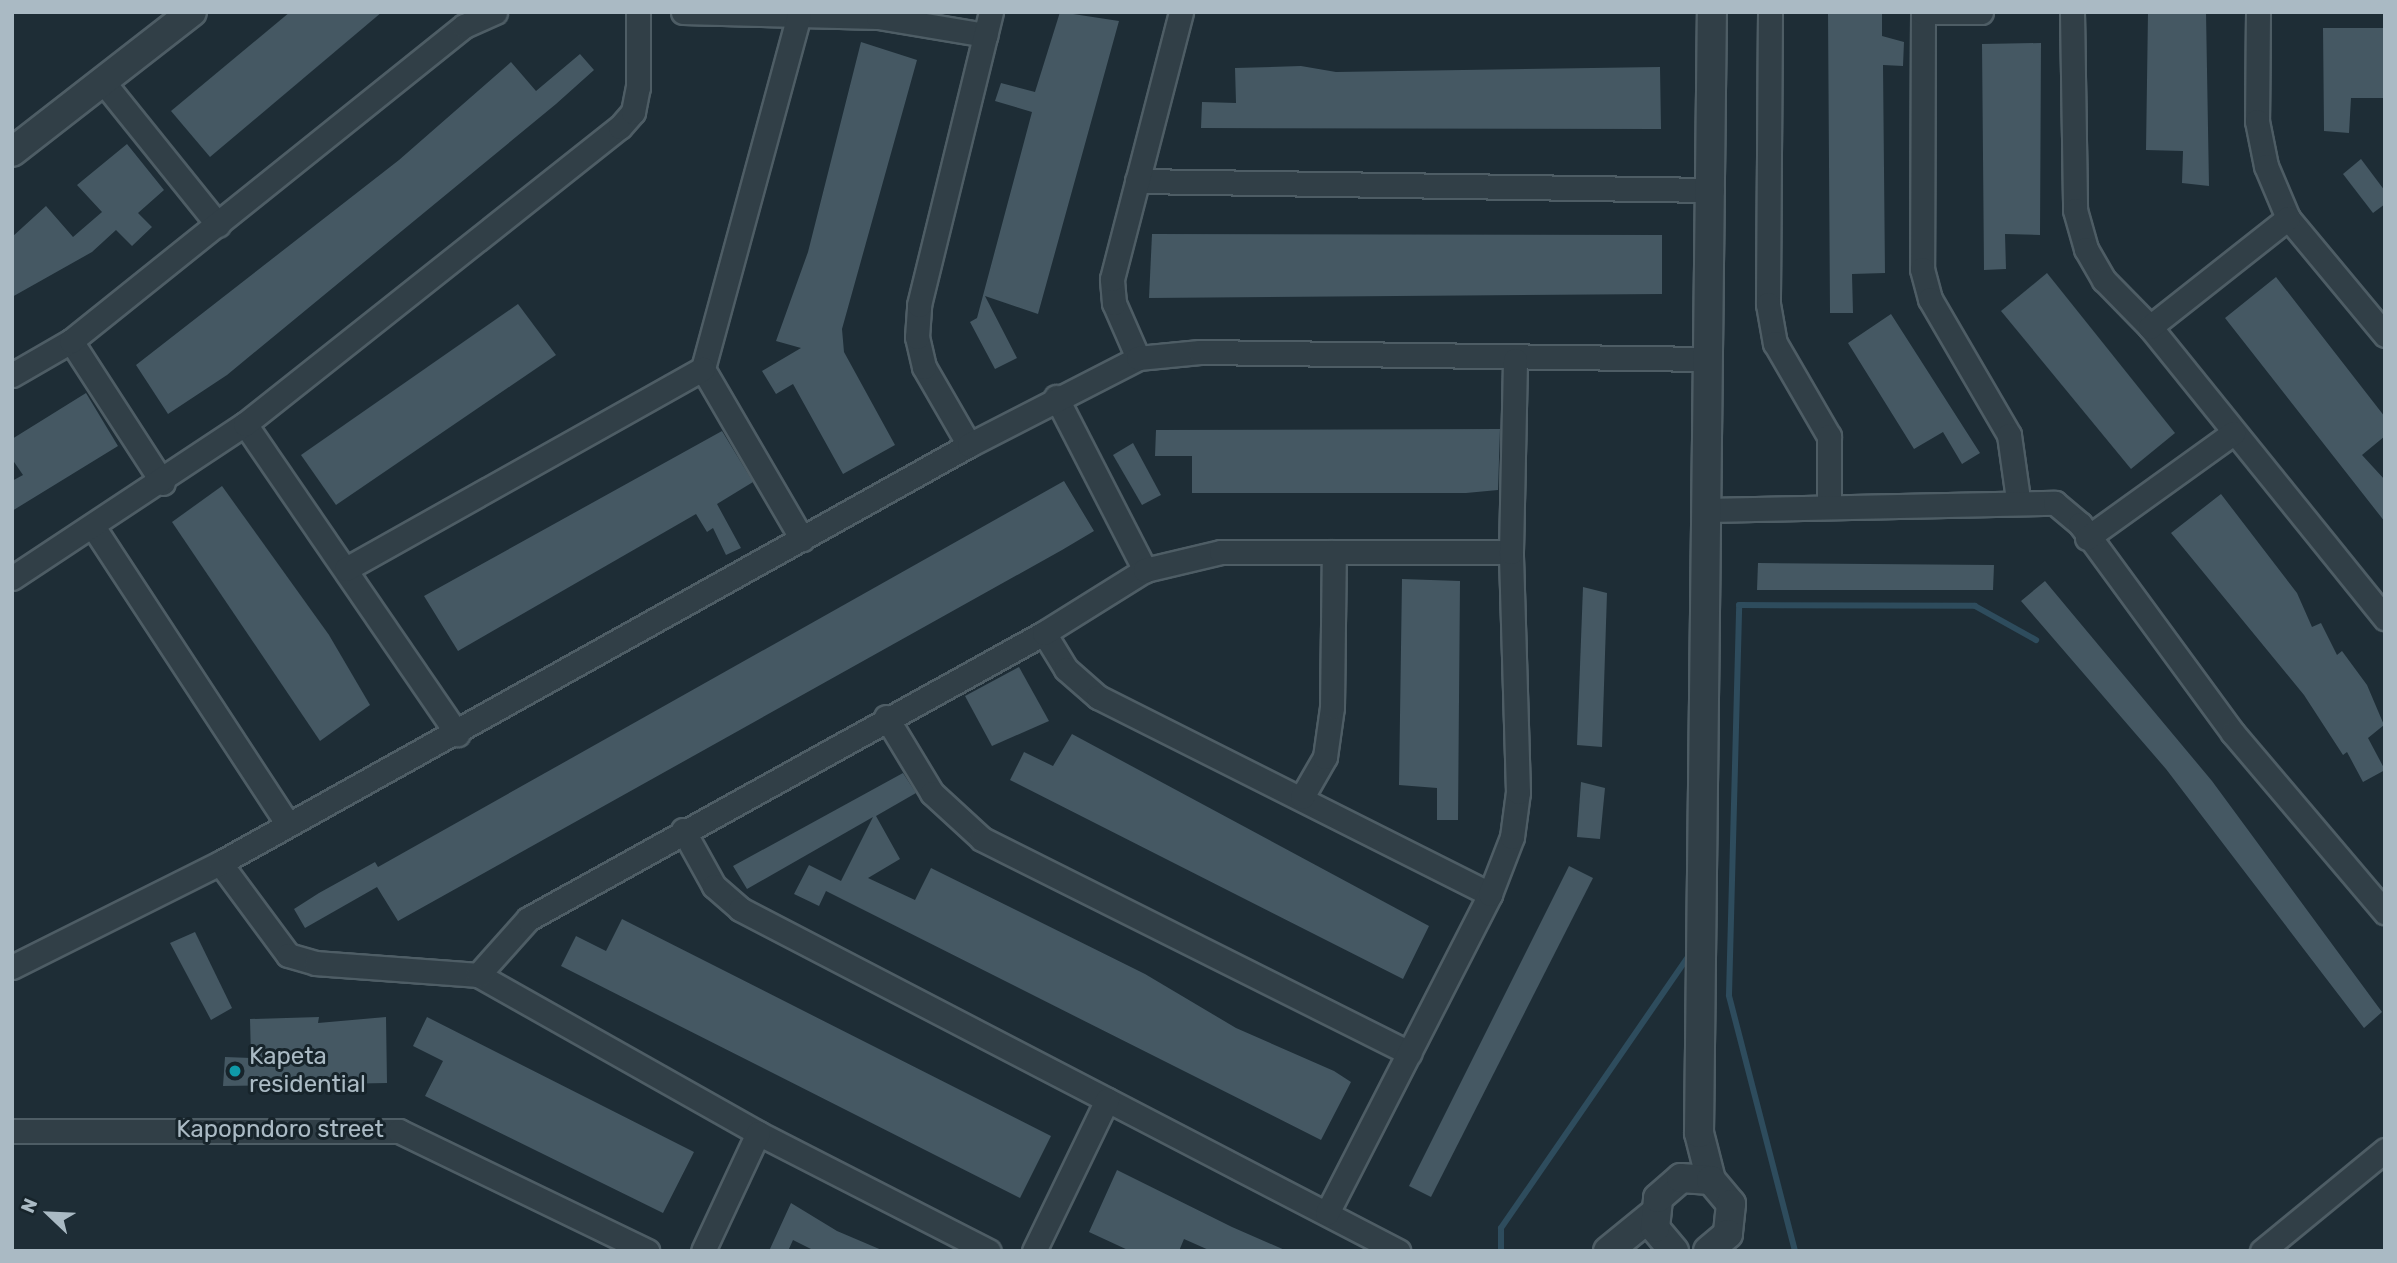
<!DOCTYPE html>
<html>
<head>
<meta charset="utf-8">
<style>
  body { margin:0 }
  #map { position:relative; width:2397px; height:1263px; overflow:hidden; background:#1e2d36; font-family:Rubik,sans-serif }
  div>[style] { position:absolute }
  .stream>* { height:6px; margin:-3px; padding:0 3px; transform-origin:3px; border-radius:3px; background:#2e4c5d }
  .building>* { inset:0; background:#455863 }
  .roads { filter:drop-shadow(2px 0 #4e5d65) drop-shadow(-2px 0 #4e5d65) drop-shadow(0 2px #4e5d65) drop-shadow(0 -2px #4e5d65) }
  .minor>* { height:23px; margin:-11.5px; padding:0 11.5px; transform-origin:11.5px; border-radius:11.5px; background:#313f47 }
  .tertiary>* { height:28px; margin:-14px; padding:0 14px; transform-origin:14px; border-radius:14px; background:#313f47 }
  .dots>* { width:19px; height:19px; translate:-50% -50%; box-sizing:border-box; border:4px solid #17242b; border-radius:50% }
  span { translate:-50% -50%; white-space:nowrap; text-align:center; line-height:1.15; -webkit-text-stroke:6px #17242b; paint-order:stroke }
  .poi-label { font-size:24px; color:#aabac4 }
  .left { translate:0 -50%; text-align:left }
  .street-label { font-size:24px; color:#aabac4 }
  .frame { position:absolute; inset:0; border:14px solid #aabac4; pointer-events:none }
  .north { position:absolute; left:14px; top:1179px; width:70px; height:70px; -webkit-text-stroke:5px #17242b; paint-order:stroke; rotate:293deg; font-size:19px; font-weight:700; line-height:28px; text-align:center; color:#aabac4 }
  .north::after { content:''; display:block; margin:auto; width:24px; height:32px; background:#aabac4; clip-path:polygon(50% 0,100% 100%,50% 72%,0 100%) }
</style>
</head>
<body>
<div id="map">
  <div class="stream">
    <i style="left:1501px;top:1251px;width:23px;rotate:-90deg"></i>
    <i style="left:1501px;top:1228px;width:333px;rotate:-55.4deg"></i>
    <i style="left:1795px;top:1251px;width:264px;rotate:-104.5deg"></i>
    <i style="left:1729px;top:995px;width:390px;rotate:-88.5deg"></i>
    <i style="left:1739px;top:605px;width:236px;rotate:0.2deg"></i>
    <i style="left:1975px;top:606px;width:70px;rotate:29.1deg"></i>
  </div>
  <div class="building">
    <i style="clip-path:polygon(290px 12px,382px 12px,210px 157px,171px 111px)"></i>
    <i style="clip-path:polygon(1060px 12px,1119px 21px,1038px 314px,985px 296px,1017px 358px,995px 369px,970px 322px,977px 318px,1032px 112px,995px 101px,1001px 83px,1035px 92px)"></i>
    <i style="clip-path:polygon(1828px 12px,1882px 12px,1882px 36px,1904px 42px,1903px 66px,1883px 65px,1885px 273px,1852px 274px,1853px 313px,1830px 313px)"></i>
    <i style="clip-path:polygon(2148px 12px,2206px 12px,2209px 186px,2182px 183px,2183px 151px,2146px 150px)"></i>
    <i style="clip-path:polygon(2323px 28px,2385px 28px,2385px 98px,2351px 98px,2349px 133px,2324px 131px)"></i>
    <i style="clip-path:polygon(861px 42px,917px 60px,842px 329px,844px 352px,895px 445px,843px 474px,793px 384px,776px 394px,762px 371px,801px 348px,776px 341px,808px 252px)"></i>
    <i style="clip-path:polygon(2041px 43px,2040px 235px,2005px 234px,2006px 269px,1984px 270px,1982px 44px)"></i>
    <i style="clip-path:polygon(580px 54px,594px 70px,556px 104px,227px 375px,168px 414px,136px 365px,399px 160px,511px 62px,536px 91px)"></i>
    <i style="clip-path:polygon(1301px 66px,1336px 72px,1660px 67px,1661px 129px,1201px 128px,1202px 102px,1236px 103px,1235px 68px)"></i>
    <i style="clip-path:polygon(127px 144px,164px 190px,138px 213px,152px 227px,132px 246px,116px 230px,92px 252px,12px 297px,12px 237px,46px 206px,73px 237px,102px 212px,77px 185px)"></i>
    <i style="clip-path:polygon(2361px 159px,2385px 191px,2385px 204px,2373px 213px,2343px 174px)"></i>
    <i style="clip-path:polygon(1152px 234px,1662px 235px,1662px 294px,1149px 298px)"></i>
    <i style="clip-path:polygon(2047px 273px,2175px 433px,2131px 469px,2001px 311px)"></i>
    <i style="clip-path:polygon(2276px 277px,2385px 417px,2385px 436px,2362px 455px,2385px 480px,2385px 522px,2225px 318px)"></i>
    <i style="clip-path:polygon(518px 304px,556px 355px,336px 505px,301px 455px)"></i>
    <i style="clip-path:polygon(1891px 314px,1980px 453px,1962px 464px,1943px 432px,1914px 449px,1848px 343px)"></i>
    <i style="clip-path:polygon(86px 393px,118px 446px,12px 511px,12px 481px,23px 475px,12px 459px,12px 439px)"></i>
    <i style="clip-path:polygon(1500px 429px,1498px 490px,1466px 493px,1192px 493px,1192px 456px,1155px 456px,1156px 430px)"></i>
    <i style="clip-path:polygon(722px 431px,753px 482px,717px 504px,741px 548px,726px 555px,713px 528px,707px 532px,696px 514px,458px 651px,424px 596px)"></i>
    <i style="clip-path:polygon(1133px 443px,1161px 495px,1142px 505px,1113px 455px)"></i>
    <i style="clip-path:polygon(1064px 481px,1094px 531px,1062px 550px,398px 921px,377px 887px,305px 928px,294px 909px,319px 893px,375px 862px,378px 867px)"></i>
    <i style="clip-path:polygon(222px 486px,329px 635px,370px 705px,320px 741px,172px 522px)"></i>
    <i style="clip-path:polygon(2221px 494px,2297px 593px,2312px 627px,2321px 623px,2337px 655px,2342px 651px,2367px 685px,2384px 725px,2368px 738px,2385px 770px,2363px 782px,2347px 752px,2343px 755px,2304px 695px,2171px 533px)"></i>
    <i style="clip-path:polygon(1758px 563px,1994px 565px,1993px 590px,1757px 590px)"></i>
    <i style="clip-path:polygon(1402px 579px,1460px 581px,1458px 820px,1437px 820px,1437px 788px,1399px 785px)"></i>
    <i style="clip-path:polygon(2045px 581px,2212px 781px,2382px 1012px,2364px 1028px,2166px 769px,2021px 601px)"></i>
    <i style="clip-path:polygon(1583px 587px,1607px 593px,1602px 747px,1577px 745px)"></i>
    <i style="clip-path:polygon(1019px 667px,1049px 721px,992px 746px,965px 696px)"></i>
    <i style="clip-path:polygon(1072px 734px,1429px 926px,1403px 979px,1010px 780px,1024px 752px,1053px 766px)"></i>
    <i style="clip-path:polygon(903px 773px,916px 793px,876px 816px,900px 859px,868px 878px,915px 900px,931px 868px,1145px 974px,1236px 1028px,1334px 1071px,1351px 1082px,1321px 1140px,826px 891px,819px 906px,794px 894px,809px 865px,841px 881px,873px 817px,747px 889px,733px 866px)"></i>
    <i style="clip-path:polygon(1581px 782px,1605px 788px,1600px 839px,1577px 837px)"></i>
    <i style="clip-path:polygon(1569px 866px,1593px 878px,1431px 1197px,1409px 1186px)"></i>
    <i style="clip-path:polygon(622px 919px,1051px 1136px,1020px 1198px,561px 966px,576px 936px,606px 951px)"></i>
    <i style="clip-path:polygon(195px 932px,232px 1008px,211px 1020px,170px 943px)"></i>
    <i style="clip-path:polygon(319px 1017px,318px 1023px,386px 1017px,387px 1083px,223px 1086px,225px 1057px,251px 1058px,250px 1019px)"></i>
    <i style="clip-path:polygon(427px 1017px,694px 1152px,663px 1213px,425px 1096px,443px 1061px,413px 1046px)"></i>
    <i style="clip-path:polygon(1117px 1170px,1232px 1227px,1287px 1251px,1211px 1251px,1184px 1239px,1179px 1251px,1130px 1251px,1089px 1232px)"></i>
    <i style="clip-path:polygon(791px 1203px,837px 1231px,884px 1251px,815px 1251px,793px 1240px,788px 1251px,769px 1251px)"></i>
  </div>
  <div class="roads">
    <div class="minor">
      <i style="left:683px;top:12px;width:195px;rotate:1.5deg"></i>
      <i style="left:878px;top:17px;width:109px;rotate:9.5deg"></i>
      <i style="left:1770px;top:12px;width:292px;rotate:90.4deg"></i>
      <i style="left:1768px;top:304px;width:40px;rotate:80deg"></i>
      <i style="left:1775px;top:343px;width:108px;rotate:59.9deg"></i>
      <i style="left:1829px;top:436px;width:68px;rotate:90deg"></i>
      <i style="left:1923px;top:12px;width:257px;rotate:90.2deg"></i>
      <i style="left:1922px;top:269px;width:31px;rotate:75deg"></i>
      <i style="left:1930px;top:299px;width:157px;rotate:59.8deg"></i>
      <i style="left:2009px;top:435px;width:65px;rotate:82deg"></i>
      <i style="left:1923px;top:12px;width:58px"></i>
      <i style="left:2072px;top:12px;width:198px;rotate:89.1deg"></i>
      <i style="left:2075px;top:210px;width:41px;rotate:74.2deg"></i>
      <i style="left:2086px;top:249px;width:36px;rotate:60deg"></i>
      <i style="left:2104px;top:280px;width:66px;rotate:45.6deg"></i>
      <i style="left:2150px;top:327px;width:374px;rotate:51.1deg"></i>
      <i style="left:2258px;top:12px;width:109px;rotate:90.5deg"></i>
      <i style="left:2257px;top:121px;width:46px;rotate:78.7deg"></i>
      <i style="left:2266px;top:166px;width:56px;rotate:67.1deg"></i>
      <i style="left:2288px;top:218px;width:152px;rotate:50.3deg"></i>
      <i style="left:799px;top:15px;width:367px;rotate:105.2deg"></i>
      <i style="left:703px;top:369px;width:197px;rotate:59.8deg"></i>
      <i style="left:104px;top:83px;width:182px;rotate:51.2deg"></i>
      <i style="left:1137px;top:181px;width:575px;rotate:0.9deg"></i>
      <i style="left:2150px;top:327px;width:176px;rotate:-38.3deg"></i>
      <i style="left:71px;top:341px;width:169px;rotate:57.1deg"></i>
      <i style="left:1138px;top:358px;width:60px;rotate:-113.6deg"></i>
      <i style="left:1114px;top:303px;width:24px;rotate:-95deg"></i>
      <i style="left:1112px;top:279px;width:276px;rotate:-75.5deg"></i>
      <i style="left:12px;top:375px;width:68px;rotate:-30deg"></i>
      <i style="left:71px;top:341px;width:504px;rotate:-38.71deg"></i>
      <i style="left:464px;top:26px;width:34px;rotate:-24deg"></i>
      <i style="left:1056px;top:397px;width:195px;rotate:62.8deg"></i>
      <i style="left:245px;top:424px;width:376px;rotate:55.6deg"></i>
      <i style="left:969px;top:445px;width:90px;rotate:-120deg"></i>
      <i style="left:924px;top:367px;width:31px;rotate:-103deg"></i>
      <i style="left:917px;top:337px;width:32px;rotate:-86deg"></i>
      <i style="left:919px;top:305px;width:302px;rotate:-76.2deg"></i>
      <i style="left:1707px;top:510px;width:348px;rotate:-1.2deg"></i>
      <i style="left:2055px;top:503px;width:33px;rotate:40deg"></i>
      <i style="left:2080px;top:524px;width:259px;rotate:53.8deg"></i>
      <i style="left:2233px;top:733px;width:235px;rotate:49.7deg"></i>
      <i style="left:94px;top:528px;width:354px;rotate:56.8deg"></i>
      <i style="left:2087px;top:538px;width:180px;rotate:-35.7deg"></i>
      <i style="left:346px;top:569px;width:409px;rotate:-29.3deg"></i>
      <i style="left:12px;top:578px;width:279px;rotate:-33.5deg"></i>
      <i style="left:245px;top:424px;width:478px;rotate:-38.4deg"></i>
      <i style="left:620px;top:127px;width:20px;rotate:-49deg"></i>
      <i style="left:633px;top:112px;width:25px;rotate:-79deg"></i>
      <i style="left:638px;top:87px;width:75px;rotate:-90deg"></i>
      <i style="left:1044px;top:633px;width:42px;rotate:58.6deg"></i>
      <i style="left:1066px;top:669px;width:43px;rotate:41.2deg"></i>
      <i style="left:1098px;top:697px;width:439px;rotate:26.7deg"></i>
      <i style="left:886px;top:717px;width:89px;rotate:58.8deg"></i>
      <i style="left:932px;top:793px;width:68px;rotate:42.6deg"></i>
      <i style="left:982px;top:839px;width:478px;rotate:26.6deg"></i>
      <i style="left:1302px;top:797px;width:46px;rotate:-60.1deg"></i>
      <i style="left:1325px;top:757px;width:50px;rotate:-82deg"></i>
      <i style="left:1332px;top:707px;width:155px;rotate:-89.3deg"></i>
      <i style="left:683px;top:830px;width:64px;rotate:61deg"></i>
      <i style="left:714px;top:886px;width:35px;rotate:41deg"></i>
      <i style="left:740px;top:909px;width:742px;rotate:27.46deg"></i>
      <i style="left:220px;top:863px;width:114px;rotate:53.5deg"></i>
      <i style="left:288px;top:955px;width:29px;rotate:16deg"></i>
      <i style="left:316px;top:963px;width:162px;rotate:4.2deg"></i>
      <i style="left:478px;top:975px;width:322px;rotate:29.4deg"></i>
      <i style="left:758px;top:1133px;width:259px;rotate:27.1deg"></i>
      <i style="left:12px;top:967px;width:233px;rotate:-26.6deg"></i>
      <i style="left:220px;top:863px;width:858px;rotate:-29.16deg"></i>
      <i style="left:969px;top:445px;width:190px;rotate:-27.2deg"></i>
      <i style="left:1138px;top:358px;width:62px;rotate:-5.5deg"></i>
      <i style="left:1200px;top:352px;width:508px;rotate:0.79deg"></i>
      <i style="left:478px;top:975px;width:75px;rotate:-48.2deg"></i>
      <i style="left:528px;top:919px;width:590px;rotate:-29deg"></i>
      <i style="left:1044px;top:633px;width:119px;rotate:-32deg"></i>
      <i style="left:1145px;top:570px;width:78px;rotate:-13.3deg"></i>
      <i style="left:1221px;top:552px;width:290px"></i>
      <i style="left:12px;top:1131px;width:387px"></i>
      <i style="left:399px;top:1131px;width:276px;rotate:25.8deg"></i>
      <i style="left:1327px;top:1213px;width:358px;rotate:-62.9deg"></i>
      <i style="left:1490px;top:894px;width:61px;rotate:-68.9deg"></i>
      <i style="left:1512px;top:837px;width:45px;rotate:-82.4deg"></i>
      <i style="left:1518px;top:792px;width:240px;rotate:-91.7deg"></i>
      <i style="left:1511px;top:552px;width:192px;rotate:-88.8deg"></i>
      <i style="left:703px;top:1251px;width:130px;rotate:-65deg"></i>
      <i style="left:1034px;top:1251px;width:168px;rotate:-64.2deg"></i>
      <i style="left:2262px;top:1251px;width:159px;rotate:-39.4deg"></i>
    </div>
    <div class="tertiary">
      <i style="left:12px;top:152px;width:228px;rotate:-37.9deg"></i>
      <i style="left:1711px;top:1180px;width:49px;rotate:-104.3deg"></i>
      <i style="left:1699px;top:1133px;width:1121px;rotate:-89.34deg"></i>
      <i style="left:1608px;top:1251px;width:62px;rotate:-39.1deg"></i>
      <i style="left:1674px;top:1251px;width:30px;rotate:-130deg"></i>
      <i style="left:1655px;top:1228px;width:30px;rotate:-84deg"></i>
      <i style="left:1658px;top:1198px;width:30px;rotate:-41deg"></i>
      <i style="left:1681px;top:1178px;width:30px;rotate:4deg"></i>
      <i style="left:1711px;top:1180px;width:31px;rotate:50deg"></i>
      <i style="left:1731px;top:1204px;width:30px;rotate:96deg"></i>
      <i style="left:1728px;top:1234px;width:26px;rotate:140deg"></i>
    </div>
  </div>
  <div class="dots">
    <i style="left:235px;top:1071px;background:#0f9aa8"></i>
  </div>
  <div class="poi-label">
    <span class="left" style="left:249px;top:1071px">Kapeta<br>residential</span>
  </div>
  <div class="street-label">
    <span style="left:280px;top:1130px">Kapopndoro street</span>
  </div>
  <div class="frame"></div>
  <div class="north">N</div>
</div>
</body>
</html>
